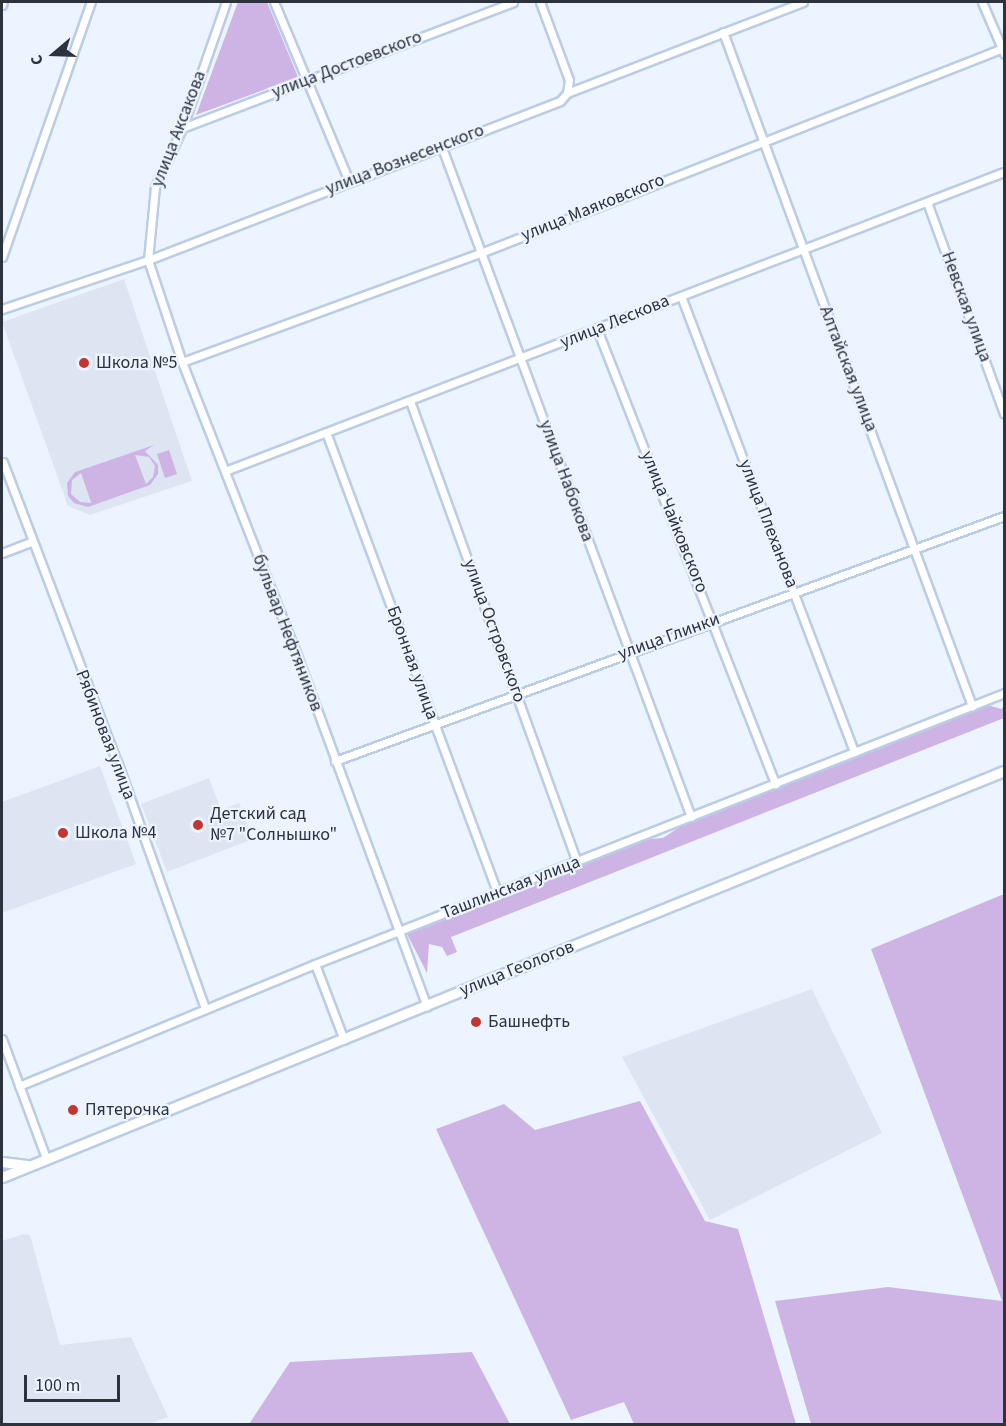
<!DOCTYPE html>
<html>
<head>
<meta charset="utf-8">
<style>
  body { margin:0 }
  #map { position:relative; width:1006px; height:1426px; overflow:hidden; background:#ecf4ff; font-family:"Source Sans 3",sans-serif }
  div>[style] { position:absolute }
  .built>* { inset:0; background:#dce5f1 }
  .green>* { inset:0; background:#ceb4e4 }
  .roads { filter:drop-shadow(2px 0 #bbcce6) drop-shadow(-2px 0 #bbcce6) drop-shadow(0 2px #bbcce6) drop-shadow(0 -2px #bbcce6) }
  .minor>* { height:7px; margin:-3.5px; padding:0 3.5px; transform-origin:3.5px; border-radius:3.5px; background:#fff }
  .secondary>* { height:9px; margin:-4.5px; padding:0 4.5px; transform-origin:4.5px; border-radius:4.5px; background:#fff }
  .dots>* { width:16px; height:16px; translate:-50% -50%; box-sizing:border-box; border:3px solid #ecf4ff; border-radius:50% }
  span { translate:-50% -50%; white-space:nowrap; text-align:center; line-height:1.15; -webkit-text-stroke:4.5px #ecf4ff; paint-order:stroke }
  .street-label { font-size:18px; color:#2c333d }
  .poi-label { font-size:18px; color:#2c333d }
  .left { translate:0 -50%; text-align:left }
  .frame { position:absolute; inset:0; border:3px solid #2c333d; pointer-events:none }
  .north { position:absolute; left:24px; top:24px; width:60px; height:60px; -webkit-text-stroke:4px #ecf4ff; paint-order:stroke; rotate:251deg; font-size:16px; font-weight:700; line-height:24px; text-align:center; color:#2c333d }
  .north::after { content:''; display:block; margin:auto; width:21px; height:27px; background:#2c333d; clip-path:polygon(50% 0,100% 100%,50% 72%,0 100%) }
  .scale { position:absolute; left:24px; top:1375px; width:96px; height:27px; box-sizing:border-box; border:3px solid #2c333d; border-top:0; padding-left:8px; font-size:18px; line-height:21px; white-space:nowrap; color:#2c333d; -webkit-text-stroke:4px #ecf4ff; paint-order:stroke }
</style>
</head>
<body>
<div id="map">
  <div class="built">
    <i style="clip-path:polygon(124px 279px,192px 481px,90px 515px,68px 506px,2px 322px)"></i>
    <i style="clip-path:polygon(100px 766px,136px 864px,2px 913px,2px 802px)"></i>
    <i style="clip-path:polygon(209px 778px,221px 810px,239px 803px,253px 839px,167px 872px,141px 804px)"></i>
    <i style="clip-path:polygon(812px 989px,882px 1133px,710px 1220px,622px 1057px)"></i>
    <i style="clip-path:polygon(24px 1234px,30px 1235px,60px 1345px,131px 1337px,168px 1417px,149px 1424px,2px 1424px,2px 1241px)"></i>
  </div>
  <div class="green">
    <i style="clip-path:polygon(238px 2px,267px 2px,298px 77px,196px 115px)"></i>
    <i style="clip-path:polygon(evenodd,154px 445px,145px 451px,158px 465px,158px 474px,150px 485px,88px 507px,74px 503px,68px 496px,67px 483px,75px 472px,154px 445px,135px 455px,149px 457px,155px 466px,153px 477px,146px 484px,135px 455px,154px 445px,81px 473px,91px 502px,91px 503px,80px 502px,71px 494px,72px 480px,81px 473px)"></i>
    <i style="clip-path:polygon(169px 450px,177px 474px,165px 478px,157px 454px)"></i>
    <i style="clip-path:polygon(988px 705px,1001px 709px,1004px 706px,1004px 718px,451px 937px,457px 952px,447px 956px,442px 947px,429px 944px,427px 973px,406px 932px,649px 839px,663px 838px,684px 824px)"></i>
    <i style="clip-path:polygon(1004px 894px,1004px 1424px,811px 1424px,775px 1301px,888px 1287px,1002px 1301px,871px 949px)"></i>
    <i style="clip-path:polygon(640px 1101px,705px 1221px,738px 1229px,796px 1424px,634px 1424px,624px 1402px,571px 1420px,436px 1129px,504px 1104px,535px 1130px)"></i>
    <i style="clip-path:polygon(472px 1352px,510px 1424px,249px 1424px,290px 1362px)"></i>
  </div>
  <div class="roads">
    <div class="minor">
      <i style="left:226px;top:2px;width:133px;rotate:109.2deg"></i>
      <i style="left:182px;top:128px;width:65px;rotate:114.6deg"></i>
      <i style="left:155px;top:187px;width:73px;rotate:95.5deg"></i>
      <i style="left:148px;top:260px;width:108px;rotate:71.6deg"></i>
      <i style="left:182px;top:362px;width:309px;rotate:68.6deg"></i>
      <i style="left:295px;top:650px;width:380px;rotate:69.7deg"></i>
      <i style="left:274px;top:2px;width:194px;rotate:67.3deg"></i>
      <i style="left:540px;top:2px;width:83px;rotate:69.6deg"></i>
      <i style="left:569px;top:80px;width:13px;rotate:99deg"></i>
      <i style="left:982px;top:2px;width:56px;rotate:66.7deg"></i>
      <i style="left:2px;top:5px;width:3px;rotate:-72deg"></i>
      <i style="left:723px;top:32px;width:719px;rotate:69.72deg"></i>
      <i style="left:182px;top:128px;width:354px;rotate:-20.8deg"></i>
      <i style="left:441px;top:145px;width:717px;rotate:69.59deg"></i>
      <i style="left:927px;top:202px;width:225px;rotate:70deg"></i>
      <i style="left:2px;top:257px;width:270px;rotate:-70.8deg"></i>
      <i style="left:681px;top:296px;width:488px;rotate:69.2deg"></i>
      <i style="left:2px;top:309px;width:154px;rotate:-18.6deg"></i>
      <i style="left:148px;top:260px;width:442px;rotate:-21.1deg"></i>
      <i style="left:560px;top:101px;width:11px;rotate:-49deg"></i>
      <i style="left:567px;top:93px;width:253px;rotate:-21.1deg"></i>
      <i style="left:597px;top:329px;width:489px;rotate:68.6deg"></i>
      <i style="left:182px;top:362px;width:320px;rotate:-20.1deg"></i>
      <i style="left:483px;top:252px;width:559px;rotate:-21.42deg"></i>
      <i style="left:410px;top:401px;width:490px;rotate:70.1deg"></i>
      <i style="left:326px;top:432px;width:492px;rotate:69.6deg"></i>
      <i style="left:3px;top:462px;width:323px;rotate:69.2deg"></i>
      <i style="left:118px;top:764px;width:260px;rotate:70.4deg"></i>
      <i style="left:225px;top:471px;width:834px;rotate:-21deg"></i>
      <i style="left:2px;top:553px;width:31px;rotate:-21deg"></i>
      <i style="left:335px;top:761px;width:712px;rotate:-20.11deg"></i>
      <i style="left:315px;top:964px;width:81px;rotate:69.1deg"></i>
      <i style="left:2px;top:1039px;width:127px;rotate:69.7deg"></i>
      <i style="left:19px;top:1086px;width:320px;rotate:-22.4deg"></i>
      <i style="left:315px;top:964px;width:740px;rotate:-21.47deg"></i>
    </div>
    <div class="secondary">
      <i style="left:2px;top:1162px;width:25px;rotate:7deg"></i>
      <i style="left:2px;top:1177px;width:1081px;rotate:-22.06deg"></i>
    </div>
  </div>
  <div class="dots">
    <i style="left:84px;top:363px;background:#c33531"></i>
    <i style="left:198px;top:825px;background:#c33531"></i>
    <i style="left:63px;top:833px;background:#c33531"></i>
    <i style="left:476px;top:1022px;background:#c33531"></i>
    <i style="left:73px;top:1110px;background:#c33531"></i>
  </div>
  <div class="street-label">
    <span style="left:347px;top:65px;rotate:-21deg">улица Достоевского</span>
    <span style="left:179px;top:129px;rotate:-69deg">улица Аксакова</span>
    <span style="left:405px;top:160px;rotate:-21deg">улица Вознесенского</span>
    <span style="left:593px;top:208px;rotate:-22deg">улица Маяковского</span>
    <span style="left:966px;top:307px;rotate:70deg">Невская улица</span>
    <span style="left:615px;top:322px;rotate:-22deg">улица Лескова</span>
    <span style="left:848px;top:369px;rotate:69deg">Алтайская улица</span>
    <span style="left:566px;top:481px;rotate:70deg">улица Набокова</span>
    <span style="left:674px;top:522px;rotate:68deg">улица Чайковского</span>
    <span style="left:768px;top:524px;rotate:69deg">улица Плеханова</span>
    <span style="left:494px;top:631px;rotate:70deg">улица Островского</span>
    <span style="left:287px;top:633px;rotate:69deg">бульвар Нефтяников</span>
    <span style="left:669px;top:637px;rotate:-20deg">улица Глинки</span>
    <span style="left:412px;top:663px;rotate:70deg">Бронная улица</span>
    <span style="left:105px;top:735px;rotate:69deg">Рябиновая улица</span>
    <span style="left:511px;top:888px;rotate:-21deg">Ташлинская улица</span>
    <span style="left:517px;top:969px;rotate:-22deg">улица Геологов</span>
  </div>
  <div class="poi-label">
    <span class="left" style="left:96px;top:363px">Школа №5</span>
    <span class="left" style="left:210px;top:825px">Детский сад<br>№7 "Солнышко"</span>
    <span class="left" style="left:75px;top:833px">Школа №4</span>
    <span class="left" style="left:488px;top:1022px">Башнефть</span>
    <span class="left" style="left:85px;top:1110px">Пятерочка</span>
  </div>
  <div class="frame"></div>
  <div class="north">С</div>
  <div class="scale">100 m</div>
</div>
</body>
</html>
